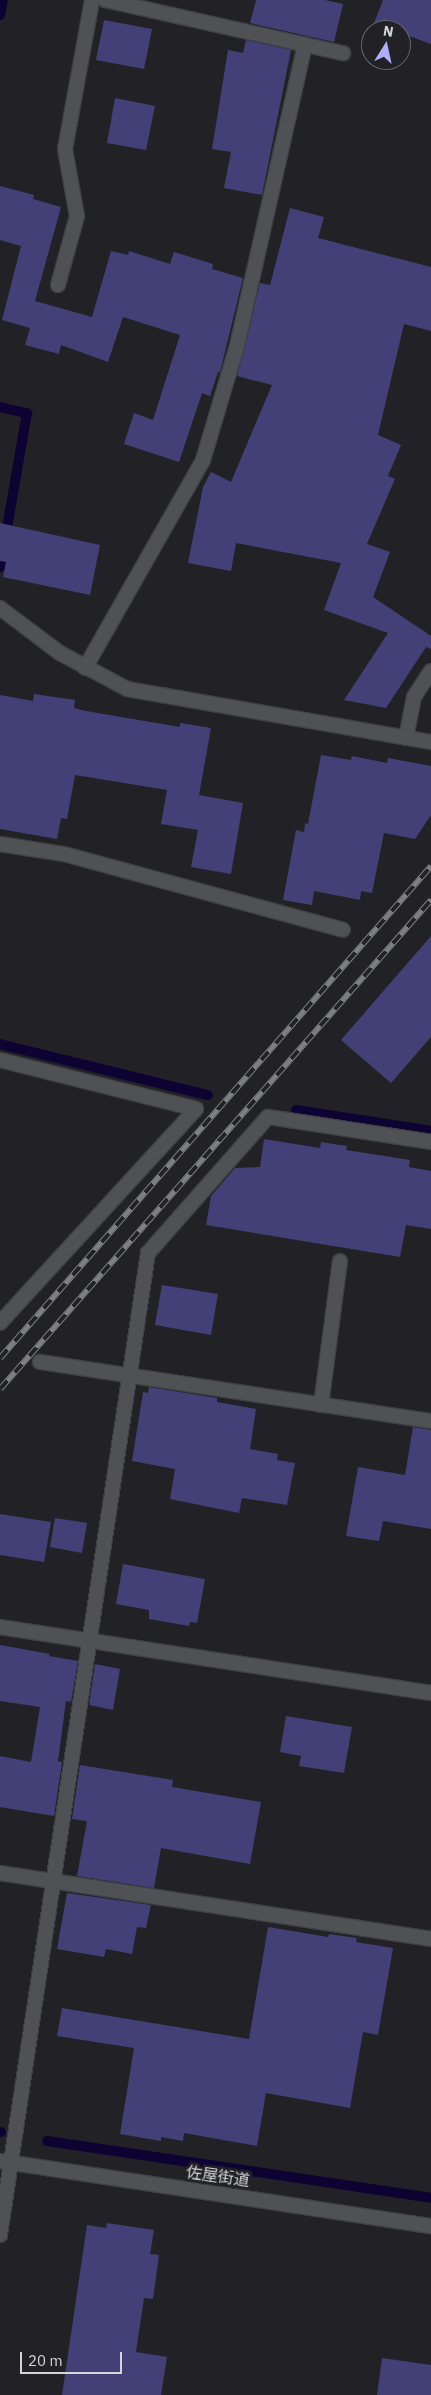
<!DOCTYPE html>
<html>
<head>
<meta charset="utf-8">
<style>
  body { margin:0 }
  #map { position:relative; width:431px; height:2395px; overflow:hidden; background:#222226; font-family:"IBM Plex Sans","Noto Sans JP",sans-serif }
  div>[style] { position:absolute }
  .stream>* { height:10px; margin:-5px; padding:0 5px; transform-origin:5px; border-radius:5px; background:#0d0333 }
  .building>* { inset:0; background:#424076 }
  .roads { filter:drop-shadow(1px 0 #3f4043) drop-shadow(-1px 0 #3f4043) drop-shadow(0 1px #3f4043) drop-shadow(0 -1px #3f4043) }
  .service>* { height:14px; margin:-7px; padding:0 7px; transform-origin:7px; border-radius:7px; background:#505155 }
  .minor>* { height:14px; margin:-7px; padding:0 7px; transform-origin:7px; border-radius:7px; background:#505155 }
  .tertiary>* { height:14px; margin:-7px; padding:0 7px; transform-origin:7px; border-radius:7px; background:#505155 }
  .rail>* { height:5.5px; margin-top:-2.75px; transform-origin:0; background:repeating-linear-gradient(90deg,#222226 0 11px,#7f8083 0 22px); box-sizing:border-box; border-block:1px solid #7f8083 }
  span { translate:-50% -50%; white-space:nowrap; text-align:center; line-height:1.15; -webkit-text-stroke:5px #222226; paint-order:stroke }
  .street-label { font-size:16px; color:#d4d5d7 }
  .north { position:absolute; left:361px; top:20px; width:50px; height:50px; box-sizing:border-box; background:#222226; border:1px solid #696a6d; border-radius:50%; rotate:10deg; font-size:14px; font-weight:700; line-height:20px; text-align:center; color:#d4d5d7 }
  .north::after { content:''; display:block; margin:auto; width:18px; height:22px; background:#aeaefb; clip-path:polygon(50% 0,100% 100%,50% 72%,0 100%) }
  .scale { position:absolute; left:20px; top:2352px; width:102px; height:22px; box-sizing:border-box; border:2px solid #d4d5d7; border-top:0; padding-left:6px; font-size:15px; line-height:18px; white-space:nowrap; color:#d4d5d7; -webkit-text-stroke:4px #222226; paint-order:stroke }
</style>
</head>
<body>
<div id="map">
  <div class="stream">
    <i style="left:0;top:15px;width:15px;rotate:-79deg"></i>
    <i style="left:0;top:407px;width:28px;rotate:13deg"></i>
    <i style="left:27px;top:413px;width:156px;rotate:99.9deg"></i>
    <i style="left:0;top:1044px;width:214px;rotate:13.8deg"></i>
    <i style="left:296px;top:1110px;width:137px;rotate:8.8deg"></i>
    <i style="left:0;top:2132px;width:1px"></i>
    <i style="left:47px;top:2141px;width:388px;rotate:8.4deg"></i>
  </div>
  <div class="building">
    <i style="clip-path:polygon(256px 0,325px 0,343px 4px,334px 42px,250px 23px)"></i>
    <i style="clip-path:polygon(383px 0,431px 0,431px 44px,401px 33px,401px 30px,394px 30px,374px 23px)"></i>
    <i style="clip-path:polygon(104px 20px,152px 29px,144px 69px,96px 60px)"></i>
    <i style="clip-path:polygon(246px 40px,291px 50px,262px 195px,224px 188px,231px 152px,212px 149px,228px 50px,243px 53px)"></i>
    <i style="clip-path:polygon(115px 98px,155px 106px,146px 150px,107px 143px)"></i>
    <i style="clip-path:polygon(0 186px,34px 195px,33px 199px,61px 207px,35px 301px,92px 317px,111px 251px,128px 255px,129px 251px,170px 264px,174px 252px,213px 264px,212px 269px,243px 278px,220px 372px,218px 372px,210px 396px,202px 393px,179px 462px,124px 444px,134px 413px,153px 420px,180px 335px,123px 317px,108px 362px,61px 345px,59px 354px,25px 345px,30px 328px,2px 320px,21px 246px,0 240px)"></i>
    <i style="clip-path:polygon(290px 208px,324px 217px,318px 238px,431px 267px,431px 331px,404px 324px,378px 435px,401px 445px,388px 476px,395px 479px,367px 544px,390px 552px,373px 597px,431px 636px,431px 649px,426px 647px,386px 708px,344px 700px,388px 633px,324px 610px,341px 563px,236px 543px,231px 571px,188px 563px,203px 487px,211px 472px,231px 482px,272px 385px,237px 376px,260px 283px,270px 285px)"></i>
    <i style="clip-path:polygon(0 523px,100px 545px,90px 595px,3px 577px,6px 562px,0 561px)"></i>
    <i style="clip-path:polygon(34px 694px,75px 700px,74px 708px,86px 711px,180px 727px,180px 723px,211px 728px,199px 795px,243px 803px,231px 874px,191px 867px,198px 830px,161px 824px,167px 790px,75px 775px,67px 819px,61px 818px,57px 839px,0 829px,0 695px,33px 701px)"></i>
    <i style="clip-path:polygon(321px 755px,351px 760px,352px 756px,387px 763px,388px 758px,431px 766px,431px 815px,415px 839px,384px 833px,372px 893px,361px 891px,360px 900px,314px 891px,312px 905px,283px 900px,296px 830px,304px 832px,305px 823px,308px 824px)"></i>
    <i style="clip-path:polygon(431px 936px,431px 1037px,391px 1083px,341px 1040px)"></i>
    <i style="clip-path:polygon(264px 1139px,320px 1148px,321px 1142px,347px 1146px,346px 1150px,410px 1160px,409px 1167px,431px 1171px,431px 1229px,406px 1225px,400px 1257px,206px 1225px,211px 1196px,235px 1168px,260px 1167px)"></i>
    <i style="clip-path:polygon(162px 1285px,218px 1294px,211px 1335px,155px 1325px)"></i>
    <i style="clip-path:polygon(149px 1387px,217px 1398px,217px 1402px,256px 1409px,250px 1449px,278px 1454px,277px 1460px,295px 1463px,287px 1505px,242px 1498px,239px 1513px,170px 1499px,175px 1469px,132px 1461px,143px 1392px,148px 1393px)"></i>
    <i style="clip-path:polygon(413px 1427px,431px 1430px,431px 1529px,383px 1521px,379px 1541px,346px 1536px,358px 1467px,405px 1475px)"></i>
    <i style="clip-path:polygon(0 1514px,51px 1522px,44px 1562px,0 1555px)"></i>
    <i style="clip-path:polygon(55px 1518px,87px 1523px,82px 1553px,50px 1547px)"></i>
    <i style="clip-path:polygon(123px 1564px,205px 1579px,197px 1623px,190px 1622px,189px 1626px,149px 1619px,149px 1610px,116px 1604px)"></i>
    <i style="clip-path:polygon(0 1645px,50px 1654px,49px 1656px,78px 1661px,71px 1702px,66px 1701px,58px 1761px,62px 1762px,54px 1816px,0 1807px,0 1756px,31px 1762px,40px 1707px,0 1701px)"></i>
    <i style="clip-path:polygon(95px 1664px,120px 1669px,113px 1710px,89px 1705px)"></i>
    <i style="clip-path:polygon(286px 1716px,352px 1727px,344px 1773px,299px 1766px,301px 1756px,280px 1752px)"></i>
    <i style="clip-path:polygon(80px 1765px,173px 1780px,172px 1787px,261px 1802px,250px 1864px,161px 1848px,154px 1888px,77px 1876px,87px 1821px,72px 1819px)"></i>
    <i style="clip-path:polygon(67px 1893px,151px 1905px,146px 1928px,137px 1927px,132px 1954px,106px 1949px,104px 1957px,57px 1949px)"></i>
    <i style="clip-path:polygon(268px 1927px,328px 1937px,329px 1934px,357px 1938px,356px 1942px,393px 1948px,378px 2035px,363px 2032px,350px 2108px,266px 2093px,257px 2146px,184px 2133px,183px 2141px,161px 2137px,161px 2141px,120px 2134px,134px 2048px,57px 2036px,62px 2008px,249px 2039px)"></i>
    <i style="clip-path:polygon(107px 2223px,154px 2230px,150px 2254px,159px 2255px,153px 2299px,144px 2298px,136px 2352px,167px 2357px,161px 2395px,62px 2395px,87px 2225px,106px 2228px)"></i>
    <i style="clip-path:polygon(382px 2358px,431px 2365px,431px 2395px,377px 2395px)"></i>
  </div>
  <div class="roads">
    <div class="service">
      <i style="left:58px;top:285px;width:72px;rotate:-74.6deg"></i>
      <i style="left:77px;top:216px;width:68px;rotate:-100.2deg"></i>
      <i style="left:65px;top:149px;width:151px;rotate:-79.7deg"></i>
      <i style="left:321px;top:1405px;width:145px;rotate:-82.5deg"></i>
    </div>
    <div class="minor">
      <i style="left:105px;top:0;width:244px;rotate:12.6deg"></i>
      <i style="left:0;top:608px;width:75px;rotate:36.9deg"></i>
      <i style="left:60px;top:653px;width:76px;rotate:28.2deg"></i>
      <i style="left:127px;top:689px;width:309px;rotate:9.9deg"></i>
      <i style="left:85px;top:668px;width:239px;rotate:-60.4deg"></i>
      <i style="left:203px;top:460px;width:119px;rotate:-73.4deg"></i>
      <i style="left:237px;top:346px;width:309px;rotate:-77.3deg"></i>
      <i style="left:406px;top:738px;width:42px;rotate:-79deg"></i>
      <i style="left:414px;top:697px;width:31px;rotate:-57deg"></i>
      <i style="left:0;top:844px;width:65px;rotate:8.9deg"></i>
      <i style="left:64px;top:854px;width:289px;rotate:15.2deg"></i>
      <i style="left:0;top:1060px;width:202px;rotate:14deg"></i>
      <i style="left:196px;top:1109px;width:290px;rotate:132.5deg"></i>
      <i style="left:40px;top:1362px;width:395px;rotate:8.6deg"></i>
      <i style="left:0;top:1627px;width:436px;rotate:8.7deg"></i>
      <i style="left:0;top:1873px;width:436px;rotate:8.7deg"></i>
      <i style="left:0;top:2235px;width:993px;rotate:-81.43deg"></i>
      <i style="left:148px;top:1253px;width:181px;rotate:-48.6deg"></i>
      <i style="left:268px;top:1117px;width:165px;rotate:8.7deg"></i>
    </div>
    <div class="tertiary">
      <i style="left:0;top:2161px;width:436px;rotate:8.6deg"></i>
    </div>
  </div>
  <div class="rail">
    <i style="left:0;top:1358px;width:654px;rotate:-48.78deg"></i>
    <i style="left:0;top:1389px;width:652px;rotate:-48.61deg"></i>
  </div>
  <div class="street-label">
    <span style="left:218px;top:2176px;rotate:8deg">佐屋街道</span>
  </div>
  <div class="north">N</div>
  <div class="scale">20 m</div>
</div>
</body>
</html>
